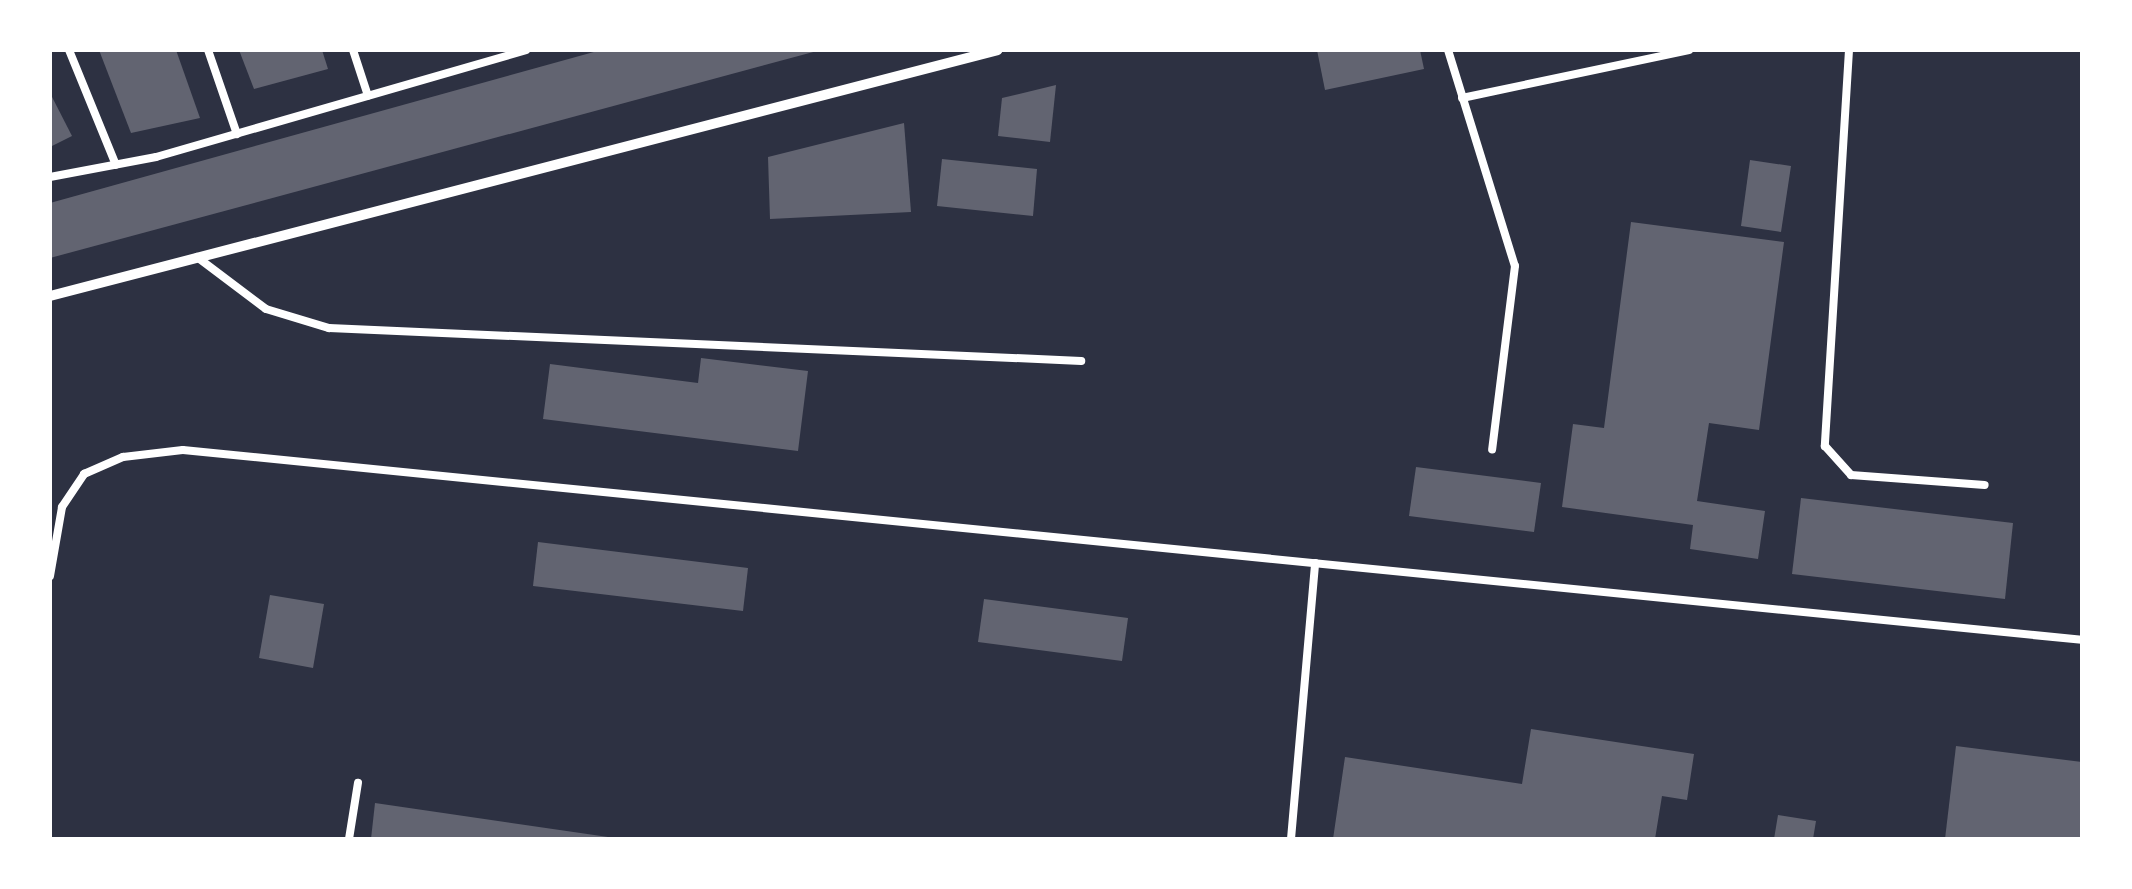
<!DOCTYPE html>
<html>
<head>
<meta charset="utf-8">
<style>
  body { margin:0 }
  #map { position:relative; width:2132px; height:889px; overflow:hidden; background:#2d3142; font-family:"Golos Text",sans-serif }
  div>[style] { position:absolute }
  .building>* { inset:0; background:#626471 }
  .service>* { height:8px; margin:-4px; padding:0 4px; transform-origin:4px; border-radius:4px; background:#fff }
  .minor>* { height:10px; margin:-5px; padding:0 5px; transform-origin:5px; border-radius:5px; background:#fff }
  span { translate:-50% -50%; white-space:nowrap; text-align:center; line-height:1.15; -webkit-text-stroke:9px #fff; paint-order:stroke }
  .frame { position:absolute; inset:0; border:52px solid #fff; pointer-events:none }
</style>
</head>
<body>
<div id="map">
  <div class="building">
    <i style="clip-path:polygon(99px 50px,176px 50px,200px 118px,131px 133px)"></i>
    <i style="clip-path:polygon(239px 50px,322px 50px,328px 69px,254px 89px)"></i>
    <i style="clip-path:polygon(601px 50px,817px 51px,50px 258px,50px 203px)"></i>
    <i style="clip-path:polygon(1317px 50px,1420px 50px,1424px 69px,1325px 90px)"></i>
    <i style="clip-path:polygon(1056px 85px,1050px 142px,998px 136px,1002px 98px)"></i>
    <i style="clip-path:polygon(50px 93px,72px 136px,50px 147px)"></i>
    <i style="clip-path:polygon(904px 123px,911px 212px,770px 219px,768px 157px)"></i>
    <i style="clip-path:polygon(942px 159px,1037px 169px,1033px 216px,937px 206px)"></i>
    <i style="clip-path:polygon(1750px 160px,1791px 166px,1781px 232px,1741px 226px)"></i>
    <i style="clip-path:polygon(1631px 222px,1784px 242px,1759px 430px,1709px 423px,1697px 501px,1765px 511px,1758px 559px,1690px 549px,1693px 525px,1562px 507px,1573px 424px,1604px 428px)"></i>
    <i style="clip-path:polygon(701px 358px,808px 371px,798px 451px,543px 419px,550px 364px,698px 383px)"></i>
    <i style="clip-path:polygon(1416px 467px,1541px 483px,1534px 532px,1409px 516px)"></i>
    <i style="clip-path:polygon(1801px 498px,2013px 523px,2005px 599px,1792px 574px)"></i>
    <i style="clip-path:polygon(538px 542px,748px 568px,743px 611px,533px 586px)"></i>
    <i style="clip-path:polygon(270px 595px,324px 604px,313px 668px,259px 658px)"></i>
    <i style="clip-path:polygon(984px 599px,1128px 618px,1122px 661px,978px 642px)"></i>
    <i style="clip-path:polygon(1531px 729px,1694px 754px,1687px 800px,1662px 796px,1655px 839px,1333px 839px,1345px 757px,1522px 784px)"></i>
    <i style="clip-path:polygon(1956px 746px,2082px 762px,2082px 839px,1945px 839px)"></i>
    <i style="clip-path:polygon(375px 803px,608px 837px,608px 839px,371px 839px)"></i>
    <i style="clip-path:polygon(1778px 815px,1816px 821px,1813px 839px,1774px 839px)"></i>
  </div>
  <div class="service">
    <i style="left:69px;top:50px;width:124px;rotate:67.8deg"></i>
    <i style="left:208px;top:50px;width:89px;rotate:71deg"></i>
    <i style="left:353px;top:50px;width:48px;rotate:71.9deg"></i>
    <i style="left:1448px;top:50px;width:226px;rotate:72.8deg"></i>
    <i style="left:1515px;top:266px;width:185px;rotate:97.1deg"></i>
    <i style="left:1849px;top:50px;width:397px;rotate:93.5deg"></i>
    <i style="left:1825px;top:446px;width:39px;rotate:48deg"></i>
    <i style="left:1851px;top:475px;width:134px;rotate:4.3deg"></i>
    <i style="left:1462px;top:98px;width:232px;rotate:-11.9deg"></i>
    <i style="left:50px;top:177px;width:108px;rotate:-10.7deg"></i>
    <i style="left:156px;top:157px;width:385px;rotate:-16.1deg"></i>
    <i style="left:197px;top:257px;width:86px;rotate:37deg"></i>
    <i style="left:266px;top:309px;width:66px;rotate:16.8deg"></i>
    <i style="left:329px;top:328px;width:753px;rotate:2.51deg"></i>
    <i style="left:50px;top:576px;width:70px;rotate:-80.1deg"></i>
    <i style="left:62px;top:507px;width:40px;rotate:-56deg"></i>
    <i style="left:84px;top:474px;width:43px;rotate:-23.6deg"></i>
    <i style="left:123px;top:457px;width:60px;rotate:-6.7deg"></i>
    <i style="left:183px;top:450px;width:1908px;rotate:5.71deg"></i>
    <i style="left:349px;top:839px;width:57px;rotate:-80.9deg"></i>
    <i style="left:1291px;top:839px;width:277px;rotate:-85deg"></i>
  </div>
  <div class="minor">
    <i style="left:50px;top:296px;width:979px;rotate:-14.55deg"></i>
  </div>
  <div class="frame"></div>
</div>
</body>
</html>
